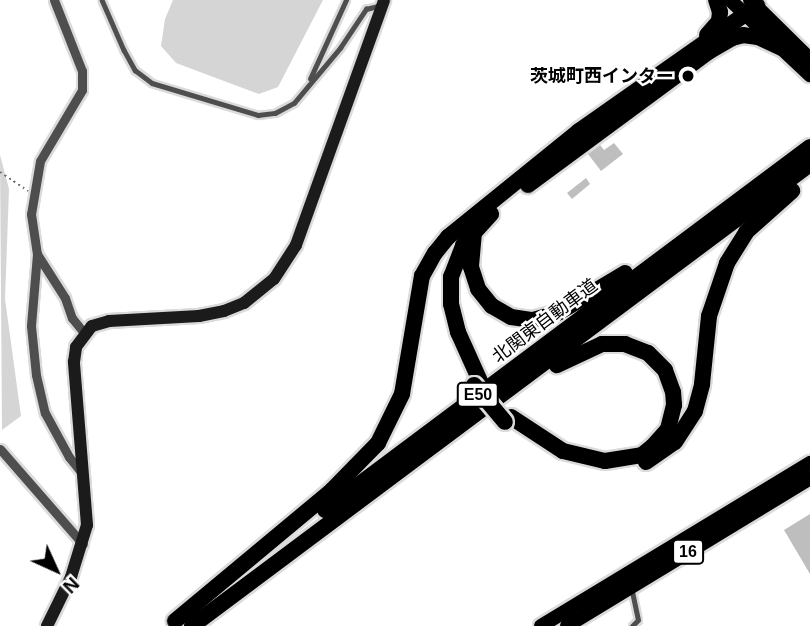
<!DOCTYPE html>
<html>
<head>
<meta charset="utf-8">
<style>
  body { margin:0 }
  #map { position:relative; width:810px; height:626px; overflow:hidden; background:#fff; font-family:Helvetica,"Noto Sans JP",sans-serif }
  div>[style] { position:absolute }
  .green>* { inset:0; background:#d5d5d5 }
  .building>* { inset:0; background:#bebebe }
  .path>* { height:2px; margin-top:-1px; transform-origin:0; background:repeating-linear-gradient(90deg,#707070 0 2px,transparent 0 5.5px) }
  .roads { filter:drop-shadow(2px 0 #dbdbdb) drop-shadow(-2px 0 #dbdbdb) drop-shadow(0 2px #dbdbdb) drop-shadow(0 -2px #dbdbdb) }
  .lane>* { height:4.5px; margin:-2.25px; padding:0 2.25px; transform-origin:2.25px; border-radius:2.25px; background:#4e4e4e }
  .street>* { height:9px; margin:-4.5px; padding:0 4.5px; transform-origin:4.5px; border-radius:4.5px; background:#4e4e4e }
  .secondary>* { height:12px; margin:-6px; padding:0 6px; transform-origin:6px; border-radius:6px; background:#1b1b1b }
  .primary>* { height:14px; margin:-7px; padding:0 7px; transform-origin:7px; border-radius:7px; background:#000 }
  .highway>* { height:16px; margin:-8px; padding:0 8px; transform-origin:8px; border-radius:8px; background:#000 }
  .bridges { filter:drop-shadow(2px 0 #dbdbdb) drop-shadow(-2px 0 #dbdbdb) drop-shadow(0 2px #dbdbdb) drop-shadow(0 -2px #dbdbdb) }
  .highway-bridge>* { height:16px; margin:-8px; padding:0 8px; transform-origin:8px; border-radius:8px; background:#000 }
  .dots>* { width:19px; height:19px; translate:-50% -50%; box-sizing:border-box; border:4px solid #fff; border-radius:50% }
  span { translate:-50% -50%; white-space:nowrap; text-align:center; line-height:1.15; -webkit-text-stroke:5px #fff; paint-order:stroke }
  .shield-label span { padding:2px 5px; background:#fff; border:2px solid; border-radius:5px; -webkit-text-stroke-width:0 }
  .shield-label { font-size:16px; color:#000; font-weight:700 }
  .poi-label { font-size:18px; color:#000; font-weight:700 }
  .right { translate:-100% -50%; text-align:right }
  .street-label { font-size:18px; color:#000 }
  .north { position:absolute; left:21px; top:535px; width:70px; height:70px; -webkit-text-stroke:5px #fff; paint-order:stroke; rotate:135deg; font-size:19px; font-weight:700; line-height:28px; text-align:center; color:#000 }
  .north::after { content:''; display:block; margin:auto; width:24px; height:32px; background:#000; clip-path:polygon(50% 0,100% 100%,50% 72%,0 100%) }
</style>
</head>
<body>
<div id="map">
  <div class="green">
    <i style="clip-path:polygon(173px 0,323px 0,278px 87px,259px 94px,176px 63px,161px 46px,165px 19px)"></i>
    <i style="clip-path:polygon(0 155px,9px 189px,5px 299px,21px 416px,2px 430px)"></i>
  </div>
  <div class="building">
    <i style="clip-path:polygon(614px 143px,623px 154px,601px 171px,588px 154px,600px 145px,604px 150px)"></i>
    <i style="clip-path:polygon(586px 178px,590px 184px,572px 199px,567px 193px)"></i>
    <i style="clip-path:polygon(810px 514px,810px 574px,784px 530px)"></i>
  </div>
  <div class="path">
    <i style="left:0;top:172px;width:34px;rotate:34deg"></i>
  </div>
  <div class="roads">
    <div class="lane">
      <i style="left:102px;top:0;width:55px;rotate:66.3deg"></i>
      <i style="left:124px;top:50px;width:23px;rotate:61deg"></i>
      <i style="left:135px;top:70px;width:21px;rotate:37deg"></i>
      <i style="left:152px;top:83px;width:111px;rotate:16.8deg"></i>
      <i style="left:258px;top:115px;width:17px;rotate:-7deg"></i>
      <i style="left:275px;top:113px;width:21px;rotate:-28deg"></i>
      <i style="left:294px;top:103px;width:72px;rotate:-50.1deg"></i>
      <i style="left:340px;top:48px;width:47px;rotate:-56.3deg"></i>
      <i style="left:366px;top:9px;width:12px;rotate:-14deg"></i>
      <i style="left:310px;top:79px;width:87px;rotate:-65.5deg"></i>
      <i style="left:632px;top:626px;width:8px;rotate:-45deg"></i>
      <i style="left:638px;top:620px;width:30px;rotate:-102deg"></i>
    </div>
    <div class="street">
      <i style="left:54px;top:0;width:76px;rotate:68.5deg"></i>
      <i style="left:82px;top:71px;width:19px;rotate:90deg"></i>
      <i style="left:82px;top:90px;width:82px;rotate:120.6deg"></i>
      <i style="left:40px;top:161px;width:54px;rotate:99.6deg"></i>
      <i style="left:31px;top:214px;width:40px;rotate:81.5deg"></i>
      <i style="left:37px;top:254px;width:52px;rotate:57.5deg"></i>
      <i style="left:65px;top:298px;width:21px;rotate:71deg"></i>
      <i style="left:72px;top:318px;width:19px;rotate:51deg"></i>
      <i style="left:37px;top:254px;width:72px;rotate:94.8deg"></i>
      <i style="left:31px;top:326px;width:49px;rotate:84.2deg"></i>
      <i style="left:36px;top:375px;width:39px;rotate:77deg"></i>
      <i style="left:45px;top:413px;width:50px;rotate:61.4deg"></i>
      <i style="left:69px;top:457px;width:22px;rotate:51deg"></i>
      <i style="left:0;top:449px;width:126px;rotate:48.9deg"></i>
    </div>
    <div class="secondary">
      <i style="left:47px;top:626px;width:55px;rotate:-63.9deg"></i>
      <i style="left:71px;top:577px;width:54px;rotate:-72.9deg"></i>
      <i style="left:87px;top:525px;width:164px;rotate:-94.6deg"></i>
      <i style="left:74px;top:362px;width:15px;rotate:-82deg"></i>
      <i style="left:76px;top:347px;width:26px;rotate:-53deg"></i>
      <i style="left:92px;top:326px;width:18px;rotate:-16deg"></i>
      <i style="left:109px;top:321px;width:90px;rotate:-3.2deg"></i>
      <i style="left:199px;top:316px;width:25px;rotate:-11deg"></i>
      <i style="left:224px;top:311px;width:22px;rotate:-22deg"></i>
      <i style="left:244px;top:303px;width:38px;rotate:-39deg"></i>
      <i style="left:274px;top:279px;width:40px;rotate:-57.1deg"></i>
      <i style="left:296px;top:245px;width:260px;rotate:-70.2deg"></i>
    </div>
    <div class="primary">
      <i style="left:730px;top:0;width:110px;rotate:43.2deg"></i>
      <i style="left:750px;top:0;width:84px;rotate:44.5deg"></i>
      <i style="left:541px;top:626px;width:315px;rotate:-31.2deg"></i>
      <i style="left:567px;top:626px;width:285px;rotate:-31.3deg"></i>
    </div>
    <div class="highway">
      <i style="left:707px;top:35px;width:18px;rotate:-49deg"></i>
      <i style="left:719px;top:21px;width:9px;rotate:-84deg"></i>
      <i style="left:720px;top:12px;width:13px;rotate:-108deg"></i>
      <i style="left:708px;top:52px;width:28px;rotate:-30deg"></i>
      <i style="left:732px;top:38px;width:11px;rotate:-15deg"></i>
      <i style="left:743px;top:35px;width:15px;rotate:8deg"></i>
      <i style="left:758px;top:37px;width:29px;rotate:25deg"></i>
      <i style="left:528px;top:185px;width:226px;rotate:-36.4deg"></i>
      <i style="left:474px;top:232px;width:35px;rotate:95deg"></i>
      <i style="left:471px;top:267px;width:23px;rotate:72deg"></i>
      <i style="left:478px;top:289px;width:22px;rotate:51deg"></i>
      <i style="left:492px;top:306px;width:22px;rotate:30deg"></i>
      <i style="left:511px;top:317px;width:22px;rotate:8deg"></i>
      <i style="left:533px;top:320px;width:26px;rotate:-16deg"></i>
      <i style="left:558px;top:313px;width:78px;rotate:-30.8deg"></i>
      <i style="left:480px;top:381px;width:54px;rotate:-114.2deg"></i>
      <i style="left:458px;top:332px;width:29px;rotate:-104deg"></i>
      <i style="left:451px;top:304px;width:27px;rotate:-90deg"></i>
      <i style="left:451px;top:277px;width:34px;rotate:-69deg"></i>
      <i style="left:463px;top:245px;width:42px;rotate:-47.9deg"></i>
      <i style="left:511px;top:417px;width:62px;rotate:33.2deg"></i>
      <i style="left:563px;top:451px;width:43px;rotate:13.4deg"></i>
      <i style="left:605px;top:461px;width:37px;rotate:-9deg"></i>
      <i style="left:642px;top:455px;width:13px;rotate:-39deg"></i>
      <i style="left:652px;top:447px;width:24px;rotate:-48deg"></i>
      <i style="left:668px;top:429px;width:25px;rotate:-76deg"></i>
      <i style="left:674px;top:405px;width:13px;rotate:-94deg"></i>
      <i style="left:673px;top:392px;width:23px;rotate:-110deg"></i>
      <i style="left:665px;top:370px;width:24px;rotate:-135deg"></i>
      <i style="left:648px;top:353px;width:25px;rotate:-159deg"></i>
      <i style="left:625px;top:344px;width:23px;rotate:180deg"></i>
      <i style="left:602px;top:344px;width:50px;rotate:155deg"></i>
      <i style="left:646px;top:462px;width:35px;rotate:-35deg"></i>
      <i style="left:675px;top:442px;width:37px;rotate:-57deg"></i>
      <i style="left:695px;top:411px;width:28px;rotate:-75deg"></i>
      <i style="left:702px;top:384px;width:68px;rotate:-84.1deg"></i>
      <i style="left:709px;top:316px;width:56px;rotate:-71.2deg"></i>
      <i style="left:727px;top:263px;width:36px;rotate:-58deg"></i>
      <i style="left:746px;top:232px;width:62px;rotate:-41.7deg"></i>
      <i style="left:325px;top:510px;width:606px;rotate:-36.81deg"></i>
      <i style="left:175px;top:621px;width:204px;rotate:-39.8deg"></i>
      <i style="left:332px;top:490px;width:66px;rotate:-45.6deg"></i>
      <i style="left:378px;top:443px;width:55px;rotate:-63.9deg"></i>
      <i style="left:402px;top:394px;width:120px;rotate:-80.4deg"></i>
      <i style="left:422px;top:276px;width:26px;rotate:-61deg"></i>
      <i style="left:435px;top:253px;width:21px;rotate:-51deg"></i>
      <i style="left:448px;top:237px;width:169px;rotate:-39deg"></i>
      <i style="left:579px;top:131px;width:218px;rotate:-35.1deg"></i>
      <i style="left:192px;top:626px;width:772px;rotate:-36.78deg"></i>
    </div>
  </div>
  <div class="bridges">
    <div class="highway-bridge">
      <i style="left:474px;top:385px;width:48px;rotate:50deg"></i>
    </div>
  </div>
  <div class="dots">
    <i style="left:688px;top:76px;background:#000"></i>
  </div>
  <div class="shield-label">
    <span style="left:478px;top:395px">E50</span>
    <span style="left:688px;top:552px">16</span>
  </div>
  <div class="poi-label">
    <span class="right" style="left:674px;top:76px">茨城町西インター</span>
  </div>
  <div class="street-label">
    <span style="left:545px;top:321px;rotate:-37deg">北関東自動車道</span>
  </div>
  <div class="north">N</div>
</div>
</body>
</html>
